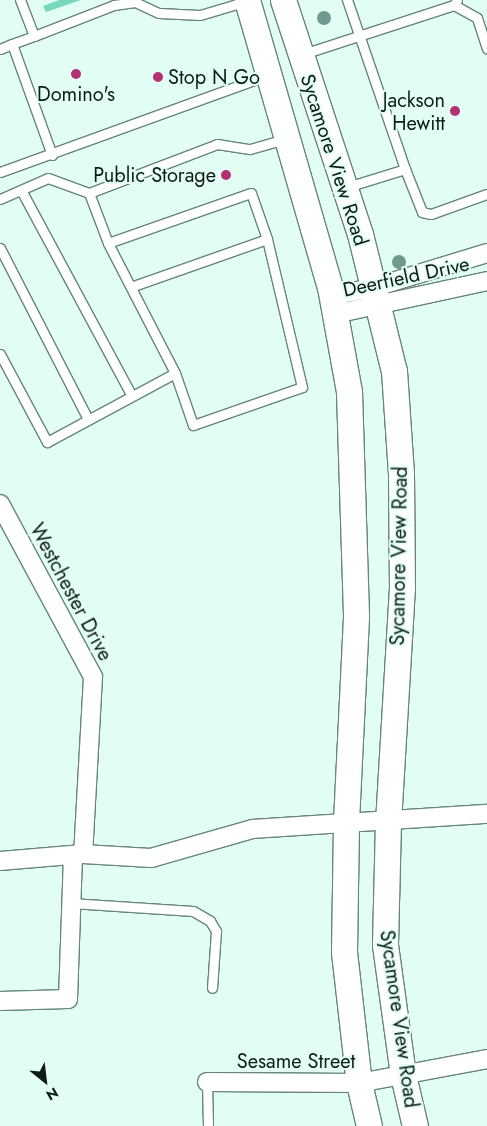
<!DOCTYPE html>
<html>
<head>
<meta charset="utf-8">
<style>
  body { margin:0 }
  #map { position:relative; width:487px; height:1126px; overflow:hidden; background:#e2fef4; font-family:Jost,sans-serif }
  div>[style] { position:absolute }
  .green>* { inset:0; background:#78d8bd }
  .roads { filter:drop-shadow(1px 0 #66857b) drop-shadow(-1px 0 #66857b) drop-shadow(0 1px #66857b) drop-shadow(0 -1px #66857b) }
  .lane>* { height:9px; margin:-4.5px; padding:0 4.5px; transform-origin:4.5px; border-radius:4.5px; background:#fff }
  .street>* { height:18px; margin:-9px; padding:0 9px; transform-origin:9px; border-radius:9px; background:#fff }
  .secondary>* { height:25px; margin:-12.5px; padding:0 12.5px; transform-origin:12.5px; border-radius:12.5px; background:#fff }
  .trees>* { width:14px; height:14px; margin:-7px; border-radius:50%; background:#709a8e }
  .dots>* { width:14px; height:14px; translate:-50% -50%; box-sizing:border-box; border:2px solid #e2fef4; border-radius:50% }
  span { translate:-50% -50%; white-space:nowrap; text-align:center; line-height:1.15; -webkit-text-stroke:4px #e2fef4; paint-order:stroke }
  .poi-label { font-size:20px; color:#0d1a16 }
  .left { translate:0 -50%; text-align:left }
  .right { translate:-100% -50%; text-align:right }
  .street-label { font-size:20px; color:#0d1a16 }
  .north { position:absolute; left:20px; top:1056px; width:50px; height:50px; -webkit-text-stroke:4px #e2fef4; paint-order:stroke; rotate:151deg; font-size:14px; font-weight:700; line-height:20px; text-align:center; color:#0d1a16 }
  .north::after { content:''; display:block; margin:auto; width:18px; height:22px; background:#0d1a16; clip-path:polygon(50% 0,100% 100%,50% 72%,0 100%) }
</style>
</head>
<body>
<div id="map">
  <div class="green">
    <i style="clip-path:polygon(59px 0,81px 0,46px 12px,43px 6px)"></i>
  </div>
  <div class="roads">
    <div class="lane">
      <i style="left:454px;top:5px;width:26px;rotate:29deg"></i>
      <i style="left:477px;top:18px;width:32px;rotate:72deg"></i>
      <i style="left:34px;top:36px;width:86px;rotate:-21.2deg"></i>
      <i style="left:114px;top:5px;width:21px;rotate:-8deg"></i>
      <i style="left:135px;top:2px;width:26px;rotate:25deg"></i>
      <i style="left:159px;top:13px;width:41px;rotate:2.8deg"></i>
      <i style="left:200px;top:15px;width:49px;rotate:-16.6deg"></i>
      <i style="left:12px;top:44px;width:23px;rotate:-20deg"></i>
      <i style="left:34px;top:36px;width:39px;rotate:-111deg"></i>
      <i style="left:0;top:49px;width:13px;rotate:-23deg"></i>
      <i style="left:12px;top:44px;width:118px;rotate:70.2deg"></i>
      <i style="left:303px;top:54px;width:159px;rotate:-18deg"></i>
      <i style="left:454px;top:5px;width:6px;rotate:-59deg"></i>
      <i style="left:405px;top:169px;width:46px;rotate:68.4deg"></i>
      <i style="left:422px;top:212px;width:9px;rotate:13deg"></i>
      <i style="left:431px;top:214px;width:59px;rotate:-19.7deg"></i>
      <i style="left:0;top:172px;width:285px;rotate:-19.9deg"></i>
      <i style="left:347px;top:187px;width:61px;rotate:-17.2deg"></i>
      <i style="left:405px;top:169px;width:179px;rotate:-108.9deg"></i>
      <i style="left:21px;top:190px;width:234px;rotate:61.7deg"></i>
      <i style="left:0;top:199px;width:52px;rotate:-23.6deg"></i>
      <i style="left:48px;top:178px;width:44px;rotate:20.1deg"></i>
      <i style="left:89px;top:193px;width:137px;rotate:-20.9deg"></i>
      <i style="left:217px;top:144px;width:33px;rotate:9deg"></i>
      <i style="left:250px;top:149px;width:35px;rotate:-16deg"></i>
      <i style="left:108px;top:243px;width:151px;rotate:-19.3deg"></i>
      <i style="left:251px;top:193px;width:49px;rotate:70.8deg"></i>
      <i style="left:267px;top:239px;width:144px;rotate:160.6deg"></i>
      <i style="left:0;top:248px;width:192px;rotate:62.8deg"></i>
      <i style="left:0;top:354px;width:100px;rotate:61.9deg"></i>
      <i style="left:47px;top:442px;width:145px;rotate:-28.3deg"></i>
      <i style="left:175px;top:373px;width:146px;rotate:-117.3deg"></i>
      <i style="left:108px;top:243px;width:53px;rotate:-110.8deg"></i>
      <i style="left:175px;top:373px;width:55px;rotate:70.9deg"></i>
      <i style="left:193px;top:425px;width:115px;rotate:-19.2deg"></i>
      <i style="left:302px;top:387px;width:152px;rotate:-103.3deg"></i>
      <i style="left:71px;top:903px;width:122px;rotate:3.8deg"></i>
      <i style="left:193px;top:911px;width:20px;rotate:30deg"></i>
      <i style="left:210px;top:921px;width:12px;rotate:59deg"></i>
      <i style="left:216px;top:931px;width:57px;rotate:94deg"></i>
      <i style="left:207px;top:1082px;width:44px;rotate:88.7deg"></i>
    </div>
    <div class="street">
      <i style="left:331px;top:296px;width:42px;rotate:-11deg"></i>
      <i style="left:372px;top:288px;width:120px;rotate:-16.9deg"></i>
      <i style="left:335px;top:314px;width:156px;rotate:-12.2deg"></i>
      <i style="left:0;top:504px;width:196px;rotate:61.7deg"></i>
      <i style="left:93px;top:677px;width:177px;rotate:93.2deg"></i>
      <i style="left:0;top:861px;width:83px;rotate:-4.8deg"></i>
      <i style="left:83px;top:854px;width:68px;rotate:3.4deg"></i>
      <i style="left:151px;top:858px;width:106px;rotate:-15.9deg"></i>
      <i style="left:253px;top:829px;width:234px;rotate:-3.7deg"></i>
      <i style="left:0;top:1001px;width:68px;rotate:-1.7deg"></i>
      <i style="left:68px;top:999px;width:143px;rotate:-88deg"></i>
      <i style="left:207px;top:1082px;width:152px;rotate:0.4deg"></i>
      <i style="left:359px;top:1083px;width:130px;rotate:-10.6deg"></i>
    </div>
    <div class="secondary">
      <i style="left:247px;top:0;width:299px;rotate:73.9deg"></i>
      <i style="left:330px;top:287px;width:107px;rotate:79.7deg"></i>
      <i style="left:349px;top:392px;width:225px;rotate:88.2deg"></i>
      <i style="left:356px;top:617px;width:207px;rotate:92.8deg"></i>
      <i style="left:346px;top:824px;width:128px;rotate:90.9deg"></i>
      <i style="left:344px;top:952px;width:132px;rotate:83.5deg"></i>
      <i style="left:359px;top:1083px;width:44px;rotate:76.9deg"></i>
      <i style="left:283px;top:0;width:246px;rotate:71.8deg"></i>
      <i style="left:360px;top:234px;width:141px;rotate:76.1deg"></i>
      <i style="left:394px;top:371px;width:103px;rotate:86.1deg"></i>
      <i style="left:401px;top:474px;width:113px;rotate:89.5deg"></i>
      <i style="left:402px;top:587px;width:234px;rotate:93.4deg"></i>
      <i style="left:388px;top:821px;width:124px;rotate:91.4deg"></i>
      <i style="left:385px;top:945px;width:131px;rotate:82.1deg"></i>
      <i style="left:403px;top:1075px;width:52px;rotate:76.8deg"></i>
    </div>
  </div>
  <div class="trees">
    <i style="left:324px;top:18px"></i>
    <i style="left:399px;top:262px"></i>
  </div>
  <div class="dots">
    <i style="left:76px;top:74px;background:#b42f74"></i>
    <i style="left:158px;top:77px;background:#b42f74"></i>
    <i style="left:455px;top:111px;background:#b42f74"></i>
    <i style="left:226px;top:175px;background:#b42f74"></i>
  </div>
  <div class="poi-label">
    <span class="left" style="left:168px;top:77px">Stop N Go</span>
    <span style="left:76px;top:94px">Domino's</span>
    <span class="right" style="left:445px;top:112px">Jackson<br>Hewitt</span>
    <span class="right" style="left:216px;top:175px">Public Storage</span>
  </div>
  <div class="street-label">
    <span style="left:334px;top:160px;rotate:72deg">Sycamore View Road</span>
    <span style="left:406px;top:277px;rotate:-12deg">Deerfield Drive</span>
    <span style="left:399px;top:556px;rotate:-89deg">Sycamore View Road</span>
    <span style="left:71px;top:592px;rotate:62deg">Westchester Drive</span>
    <span style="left:399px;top:1019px;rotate:82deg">Sycamore View Road</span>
    <span style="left:296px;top:1061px">Sesame Street</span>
  </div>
  <div class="north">N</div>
</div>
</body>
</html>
